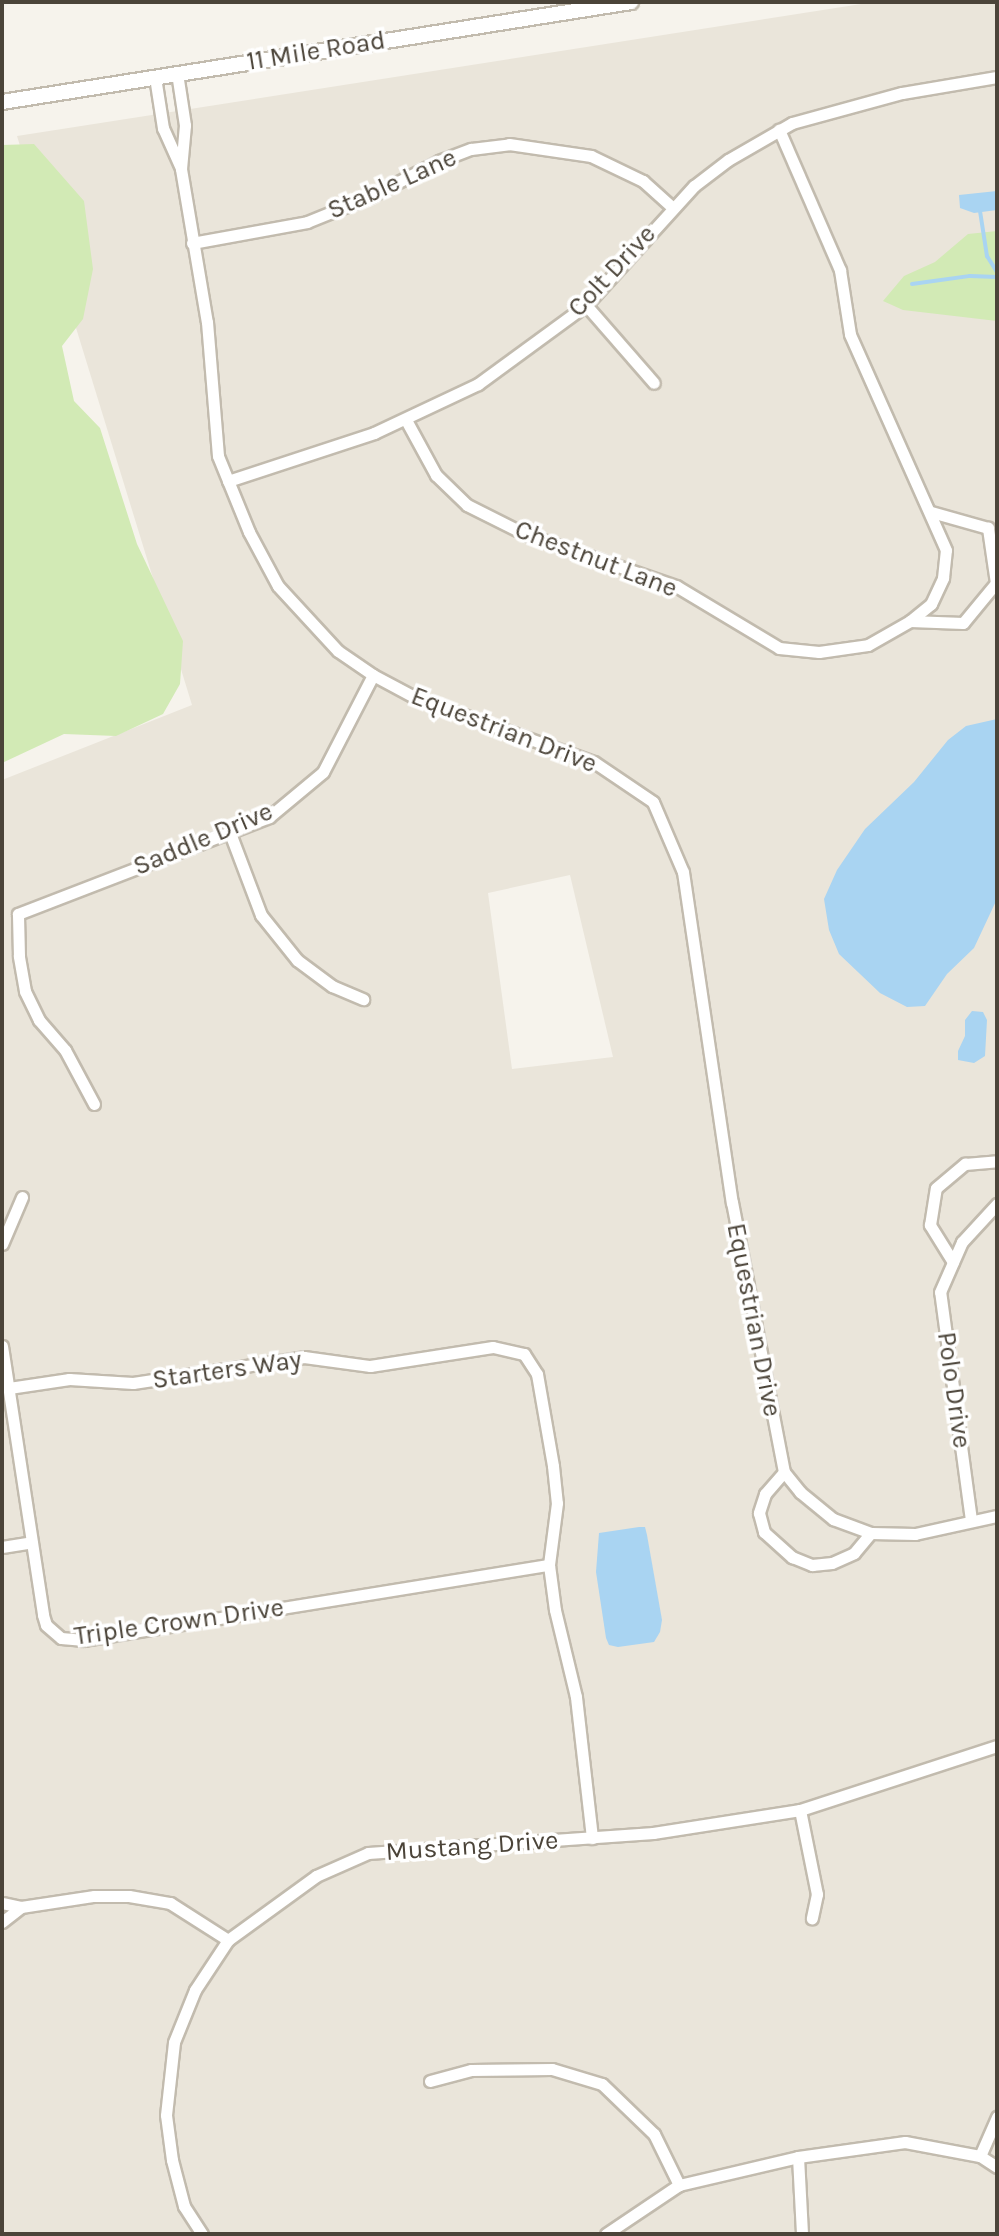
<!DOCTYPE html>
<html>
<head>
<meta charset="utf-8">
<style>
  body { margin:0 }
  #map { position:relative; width:999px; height:2236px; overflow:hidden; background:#f6f3ec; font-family:Karla,sans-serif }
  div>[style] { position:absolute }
  .residential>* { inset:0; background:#eae5da }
  .green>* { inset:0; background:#d2eab5 }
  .water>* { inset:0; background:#a9d4f2 }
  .stream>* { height:4px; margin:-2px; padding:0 2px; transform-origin:2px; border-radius:2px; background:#a9d4f2 }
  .roads { filter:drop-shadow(2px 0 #c2bbae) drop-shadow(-2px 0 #c2bbae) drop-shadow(0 2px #c2bbae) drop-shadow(0 -2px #c2bbae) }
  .minor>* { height:11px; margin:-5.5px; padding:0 5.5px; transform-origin:5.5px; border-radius:5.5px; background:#fff }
  .tertiary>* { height:14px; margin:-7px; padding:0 7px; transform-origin:7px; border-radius:7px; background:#fff }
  span { translate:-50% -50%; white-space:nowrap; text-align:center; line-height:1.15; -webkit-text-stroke:7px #fff; paint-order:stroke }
  .street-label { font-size:26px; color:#4b4439 }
  .frame { position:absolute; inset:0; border:4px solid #4b4439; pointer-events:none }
</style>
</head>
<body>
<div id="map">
  <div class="residential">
    <i style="clip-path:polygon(evenodd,874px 2px,997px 2px,997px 2234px,2px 2234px,2px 780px,192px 705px,17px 136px,874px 2px,570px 875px,613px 1057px,512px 1069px,488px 893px,570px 875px)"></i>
  </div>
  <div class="green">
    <i style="clip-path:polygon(34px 144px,84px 201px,93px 269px,83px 319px,62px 346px,74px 401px,100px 428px,137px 544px,183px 641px,180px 684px,163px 714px,116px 736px,64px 734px,2px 763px,2px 145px)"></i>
    <i style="clip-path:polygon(997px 231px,997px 321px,903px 310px,883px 301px,904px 276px,935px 262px,968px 234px)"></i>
  </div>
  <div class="water">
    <i style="clip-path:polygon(997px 191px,997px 210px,974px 213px,960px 208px,959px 195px)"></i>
    <i style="clip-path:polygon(997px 719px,997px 899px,974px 948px,947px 974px,925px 1006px,907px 1007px,880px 993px,839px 954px,829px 930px,824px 899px,837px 870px,865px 829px,914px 782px,948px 740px,966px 726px)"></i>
    <i style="clip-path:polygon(972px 1011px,983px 1012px,987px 1020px,985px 1056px,974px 1063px,958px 1060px,958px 1051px,965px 1036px,965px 1020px)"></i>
    <i style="clip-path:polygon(639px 1527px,645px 1527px,647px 1535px,662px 1620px,660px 1632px,654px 1642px,618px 1647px,609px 1645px,606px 1638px,596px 1572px,599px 1533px)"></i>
  </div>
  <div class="stream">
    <i style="left:980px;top:211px;width:46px;rotate:81.2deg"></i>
    <i style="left:987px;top:256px;width:19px;rotate:58deg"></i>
    <i style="left:912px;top:284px;width:59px;rotate:-7.9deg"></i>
    <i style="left:970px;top:276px;width:27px;rotate:2deg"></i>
  </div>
  <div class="roads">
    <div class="minor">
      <i style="left:177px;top:73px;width:53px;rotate:81.3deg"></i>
      <i style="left:185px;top:125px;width:44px;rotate:95.2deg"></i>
      <i style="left:181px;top:169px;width:155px;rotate:80.4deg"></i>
      <i style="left:207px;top:322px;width:134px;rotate:85.3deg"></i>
      <i style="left:218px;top:456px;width:82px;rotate:67.8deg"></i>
      <i style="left:249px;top:532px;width:61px;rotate:61.8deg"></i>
      <i style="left:278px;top:586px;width:88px;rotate:47.3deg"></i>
      <i style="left:338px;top:651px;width:42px;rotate:34.4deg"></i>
      <i style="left:373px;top:675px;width:47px;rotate:28.2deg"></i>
      <i style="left:414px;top:697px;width:191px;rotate:19.9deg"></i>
      <i style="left:594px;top:762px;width:71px;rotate:34.1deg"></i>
      <i style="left:653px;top:802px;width:76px;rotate:66.8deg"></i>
      <i style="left:683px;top:872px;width:334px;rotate:81.6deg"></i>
      <i style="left:732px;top:1202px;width:275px;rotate:79.1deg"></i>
      <i style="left:784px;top:1472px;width:26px;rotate:51deg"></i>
      <i style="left:800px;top:1492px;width:43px;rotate:39.3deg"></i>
      <i style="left:833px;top:1519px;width:40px;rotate:20.2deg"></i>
      <i style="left:871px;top:1533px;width:44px;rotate:1.3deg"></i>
      <i style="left:915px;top:1534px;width:84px;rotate:-12.4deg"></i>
      <i style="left:155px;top:77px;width:52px;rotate:81.1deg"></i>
      <i style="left:163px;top:128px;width:44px;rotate:65.8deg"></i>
      <i style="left:192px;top:243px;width:117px;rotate:-10.3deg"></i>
      <i style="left:307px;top:222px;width:67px;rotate:-22deg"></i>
      <i style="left:369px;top:197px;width:79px;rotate:-27.2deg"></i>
      <i style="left:439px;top:161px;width:34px;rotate:-21deg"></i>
      <i style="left:471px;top:149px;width:38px;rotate:-7deg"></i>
      <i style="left:509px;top:144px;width:83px;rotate:8.3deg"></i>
      <i style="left:591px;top:156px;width:58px;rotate:25.7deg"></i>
      <i style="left:643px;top:181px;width:40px;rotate:42deg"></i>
      <i style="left:586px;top:305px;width:103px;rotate:48.9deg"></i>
      <i style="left:406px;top:420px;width:63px;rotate:61.4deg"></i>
      <i style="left:436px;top:475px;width:43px;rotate:44.1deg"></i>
      <i style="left:467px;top:505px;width:65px;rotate:26.6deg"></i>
      <i style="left:525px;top:534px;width:160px;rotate:19deg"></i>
      <i style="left:676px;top:586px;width:120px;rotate:31deg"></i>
      <i style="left:779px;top:648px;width:40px;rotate:5.7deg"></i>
      <i style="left:819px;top:652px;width:49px;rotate:-8.1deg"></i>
      <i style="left:868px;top:645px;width:48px;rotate:-29.7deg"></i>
      <i style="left:910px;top:621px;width:27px;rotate:-39deg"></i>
      <i style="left:931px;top:604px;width:29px;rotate:-65deg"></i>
      <i style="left:943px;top:578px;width:28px;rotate:-84deg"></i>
      <i style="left:946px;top:550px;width:236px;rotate:-114deg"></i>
      <i style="left:850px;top:334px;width:65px;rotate:-98.9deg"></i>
      <i style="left:840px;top:270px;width:153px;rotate:-113.5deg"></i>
      <i style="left:228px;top:481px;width:154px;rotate:-18.2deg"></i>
      <i style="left:374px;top:433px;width:115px;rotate:-25.2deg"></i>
      <i style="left:478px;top:384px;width:134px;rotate:-36.2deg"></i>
      <i style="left:586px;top:305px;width:161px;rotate:-47.8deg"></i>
      <i style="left:694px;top:186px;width:43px;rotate:-37.4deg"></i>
      <i style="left:728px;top:160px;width:74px;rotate:-30deg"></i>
      <i style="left:792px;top:123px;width:114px;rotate:-15.3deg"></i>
      <i style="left:902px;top:93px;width:96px;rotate:-9.6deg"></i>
      <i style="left:910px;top:621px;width:53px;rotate:2.2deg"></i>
      <i style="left:963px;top:623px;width:52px;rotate:-50.5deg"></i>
      <i style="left:996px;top:583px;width:56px;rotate:-98.3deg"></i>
      <i style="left:988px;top:528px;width:59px;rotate:-164.3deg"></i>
      <i style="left:230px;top:833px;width:88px;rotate:69.3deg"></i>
      <i style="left:261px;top:915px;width:58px;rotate:51.3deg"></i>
      <i style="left:297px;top:960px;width:44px;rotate:36.6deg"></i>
      <i style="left:332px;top:986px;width:34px;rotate:23deg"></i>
      <i style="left:94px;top:1104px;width:61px;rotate:-118.2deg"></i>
      <i style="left:65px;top:1050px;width:40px;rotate:-131deg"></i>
      <i style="left:39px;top:1020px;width:32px;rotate:-116deg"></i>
      <i style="left:25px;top:991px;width:36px;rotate:-100deg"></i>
      <i style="left:19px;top:956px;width:42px;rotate:-91.4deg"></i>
      <i style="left:18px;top:914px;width:269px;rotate:-21.1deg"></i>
      <i style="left:269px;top:817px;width:70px;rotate:-39.8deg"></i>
      <i style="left:323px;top:772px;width:109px;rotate:-62.7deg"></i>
      <i style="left:2px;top:1244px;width:51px;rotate:-66.9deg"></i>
      <i style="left:953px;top:1262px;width:44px;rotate:-121.9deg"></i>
      <i style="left:930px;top:1225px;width:37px;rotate:-81deg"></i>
      <i style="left:936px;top:1188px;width:38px;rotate:-40deg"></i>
      <i style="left:965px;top:1164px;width:32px;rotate:-5deg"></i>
      <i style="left:2px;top:1346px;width:272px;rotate:81.3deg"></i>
      <i style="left:43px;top:1615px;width:10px;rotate:73deg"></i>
      <i style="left:46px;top:1625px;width:20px;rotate:41deg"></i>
      <i style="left:61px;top:1638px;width:23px;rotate:5deg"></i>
      <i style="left:84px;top:1640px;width:471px;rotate:-9.2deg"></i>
      <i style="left:9px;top:1388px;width:61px;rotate:-8.5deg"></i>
      <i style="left:69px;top:1379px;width:64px;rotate:3.6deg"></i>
      <i style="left:133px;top:1383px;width:173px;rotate:-8.6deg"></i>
      <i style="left:304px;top:1357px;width:67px;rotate:7.8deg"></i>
      <i style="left:370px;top:1366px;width:124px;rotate:-8.8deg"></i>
      <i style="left:493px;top:1347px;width:32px;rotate:13deg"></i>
      <i style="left:524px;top:1354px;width:24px;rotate:57deg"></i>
      <i style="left:537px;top:1374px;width:93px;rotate:80.1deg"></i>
      <i style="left:553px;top:1466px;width:37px;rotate:84deg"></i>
      <i style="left:557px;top:1503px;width:63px;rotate:97.4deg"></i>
      <i style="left:549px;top:1565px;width:45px;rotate:82.4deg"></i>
      <i style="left:555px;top:1610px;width:89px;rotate:76.4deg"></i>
      <i style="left:576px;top:1697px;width:142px;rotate:83.5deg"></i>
      <i style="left:784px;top:1472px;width:29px;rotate:131deg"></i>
      <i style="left:765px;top:1494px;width:20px;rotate:108deg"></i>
      <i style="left:759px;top:1513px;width:20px;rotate:75deg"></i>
      <i style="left:764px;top:1532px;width:38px;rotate:42deg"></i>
      <i style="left:792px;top:1557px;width:22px;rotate:22deg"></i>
      <i style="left:812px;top:1565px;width:20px;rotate:-6deg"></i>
      <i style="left:832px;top:1563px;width:24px;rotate:-24deg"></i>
      <i style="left:854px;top:1553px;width:26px;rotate:-50deg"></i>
      <i style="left:971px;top:1520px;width:230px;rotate:-97.7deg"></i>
      <i style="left:940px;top:1292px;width:55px;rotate:-66.3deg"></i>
      <i style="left:962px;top:1242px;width:52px;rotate:-47.4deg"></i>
      <i style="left:2px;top:1547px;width:30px;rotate:-9deg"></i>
      <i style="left:800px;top:1810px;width:86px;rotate:78.6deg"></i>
      <i style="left:817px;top:1894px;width:25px;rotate:102deg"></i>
      <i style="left:2px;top:1903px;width:19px;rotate:12deg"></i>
      <i style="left:21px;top:1907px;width:74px;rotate:-8.6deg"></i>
      <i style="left:94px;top:1896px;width:35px"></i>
      <i style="left:129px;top:1896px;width:42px;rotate:9.7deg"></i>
      <i style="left:170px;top:1903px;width:69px;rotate:32.5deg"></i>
      <i style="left:2px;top:1922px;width:24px;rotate:-38deg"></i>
      <i style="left:430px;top:2081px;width:42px;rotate:-15deg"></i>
      <i style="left:471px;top:2070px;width:81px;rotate:-0.7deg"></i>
      <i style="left:552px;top:2069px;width:52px;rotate:16.7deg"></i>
      <i style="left:602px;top:2084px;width:72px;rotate:43.9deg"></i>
      <i style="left:654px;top:2134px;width:57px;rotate:63.9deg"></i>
      <i style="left:980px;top:2156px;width:43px;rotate:-66.4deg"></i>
      <i style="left:798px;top:2157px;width:77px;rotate:87deg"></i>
      <i style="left:202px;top:2234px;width:33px;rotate:-123deg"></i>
      <i style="left:184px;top:2206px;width:48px;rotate:-104.6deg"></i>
      <i style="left:172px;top:2160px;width:45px;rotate:-97.6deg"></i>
      <i style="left:166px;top:2115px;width:73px;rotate:-83.7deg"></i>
      <i style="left:174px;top:2042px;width:56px;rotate:-68deg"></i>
      <i style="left:195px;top:1990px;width:60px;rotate:-56.6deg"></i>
      <i style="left:228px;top:1940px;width:109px;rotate:-36deg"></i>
      <i style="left:316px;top:1876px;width:57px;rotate:-23.9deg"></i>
      <i style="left:368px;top:1853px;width:286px;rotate:-4deg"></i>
      <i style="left:653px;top:1833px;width:149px;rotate:-8.9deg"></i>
      <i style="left:800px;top:1810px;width:207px;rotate:-18deg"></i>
      <i style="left:606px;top:2234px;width:88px;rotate:-33.9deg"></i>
      <i style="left:679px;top:2185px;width:122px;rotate:-13.2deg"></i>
      <i style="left:798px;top:2157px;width:108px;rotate:-8deg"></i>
      <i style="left:905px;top:2142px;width:76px;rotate:10.6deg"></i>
      <i style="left:980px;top:2156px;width:20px;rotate:33deg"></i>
    </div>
    <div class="tertiary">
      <i style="left:2px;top:102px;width:637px;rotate:-9.03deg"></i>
    </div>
  </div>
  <div class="street-label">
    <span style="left:316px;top:51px;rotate:-9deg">11 Mile Road</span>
    <span style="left:392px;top:184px;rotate:-24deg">Stable Lane</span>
    <span style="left:612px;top:271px;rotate:-47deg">Colt Drive</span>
    <span style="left:596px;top:559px;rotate:21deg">Chestnut Lane</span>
    <span style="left:504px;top:730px;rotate:21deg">Equestrian Drive</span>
    <span style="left:203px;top:839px;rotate:-23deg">Saddle Drive</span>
    <span style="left:754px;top:1320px;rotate:79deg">Equestrian Drive</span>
    <span style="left:227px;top:1370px;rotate:-8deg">Starters Way</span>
    <span style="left:954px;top:1390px;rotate:82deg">Polo Drive</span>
    <span style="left:179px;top:1622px;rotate:-8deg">Triple Crown Drive</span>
    <span style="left:472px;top:1846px;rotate:-4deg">Mustang Drive</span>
  </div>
  <div class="frame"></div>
</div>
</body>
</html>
